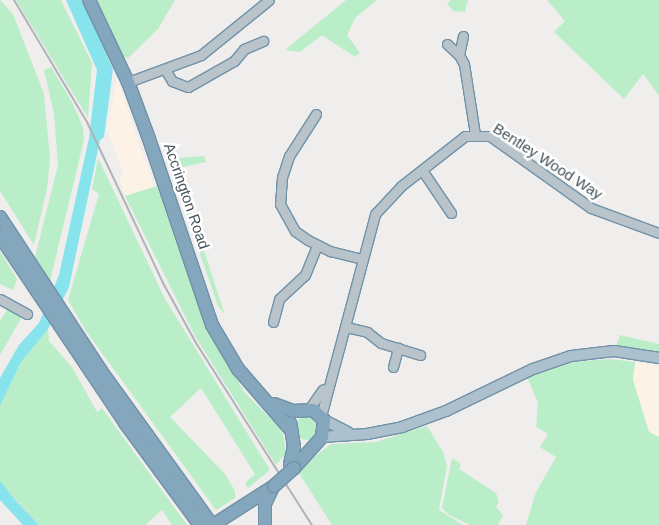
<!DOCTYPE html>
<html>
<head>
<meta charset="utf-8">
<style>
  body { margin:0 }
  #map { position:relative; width:659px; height:525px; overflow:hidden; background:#f0eded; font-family:Arial,sans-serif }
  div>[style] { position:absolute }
  .commercial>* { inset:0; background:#fcf2e5 }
  .green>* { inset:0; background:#baeec8 }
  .round { border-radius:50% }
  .water>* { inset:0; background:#87e3ec }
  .roads { filter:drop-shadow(1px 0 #7092a8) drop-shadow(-1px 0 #7092a8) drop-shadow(0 1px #7092a8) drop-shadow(0 -1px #7092a8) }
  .minor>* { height:9px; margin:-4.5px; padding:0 4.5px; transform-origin:4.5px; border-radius:4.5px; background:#b8c4ca }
  .major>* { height:10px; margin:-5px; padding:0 5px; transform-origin:5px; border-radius:5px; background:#acc1cd }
  .highway>* { height:12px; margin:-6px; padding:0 6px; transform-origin:6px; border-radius:6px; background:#84a7bd }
  .rail>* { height:2px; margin:-1px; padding:0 1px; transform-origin:1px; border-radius:1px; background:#afb3b8 }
  .bridges { filter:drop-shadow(1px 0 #7092a8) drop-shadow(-1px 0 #7092a8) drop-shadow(0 1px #7092a8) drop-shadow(0 -1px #7092a8) }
  .highway-bridge>* { height:12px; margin:-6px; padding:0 6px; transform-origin:6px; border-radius:6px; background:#84a7bd }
  span { translate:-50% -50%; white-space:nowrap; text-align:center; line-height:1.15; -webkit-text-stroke:5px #fff; paint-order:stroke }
  .street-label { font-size:15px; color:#45535a }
</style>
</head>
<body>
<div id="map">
  <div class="commercial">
    <i style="clip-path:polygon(117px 78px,154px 187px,125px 196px,119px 177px,124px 175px,107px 129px)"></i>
    <i style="clip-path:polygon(635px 362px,659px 366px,659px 437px,649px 432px,633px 380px)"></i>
  </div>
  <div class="green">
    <i style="clip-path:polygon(0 0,13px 14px,44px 94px,50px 159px,47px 189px,34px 245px,0 191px)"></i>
    <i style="clip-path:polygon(16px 0,61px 0,92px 63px,88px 118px)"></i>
    <i style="clip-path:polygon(95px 0,175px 0,158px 29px,128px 58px,120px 55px)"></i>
    <i style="clip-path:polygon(346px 0,377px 0,355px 18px,347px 35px,360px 53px,355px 57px,322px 35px,300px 52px,285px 50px)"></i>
    <i style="clip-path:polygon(451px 0,468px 0,465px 12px,453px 11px,447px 4px)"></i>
    <i style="clip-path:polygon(547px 0,659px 0,659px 96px,643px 74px,624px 99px,554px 32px,565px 21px)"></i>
    <i style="clip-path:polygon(51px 67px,72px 102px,83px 127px,84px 140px,50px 281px,35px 257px,58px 165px,54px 113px,44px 70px)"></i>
    <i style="clip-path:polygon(204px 156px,206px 162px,177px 168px,225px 315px,218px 306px,167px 159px)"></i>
    <i style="clip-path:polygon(98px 158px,165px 299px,270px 470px,248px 488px,245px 483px,255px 474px,201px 388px,170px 417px,225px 474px,235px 491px,235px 498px,216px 510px,86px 331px,68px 300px,99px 194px,92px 189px)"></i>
    <i style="clip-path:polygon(157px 186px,211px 336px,245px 393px,278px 426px,283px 435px,286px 453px,276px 465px,195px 336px,125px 196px)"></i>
    <i style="clip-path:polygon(0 251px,17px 279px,13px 290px,0 284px)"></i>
    <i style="clip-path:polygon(9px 307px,23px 315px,0 355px,0 321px)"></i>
    <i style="clip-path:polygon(48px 328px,49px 341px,72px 367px,97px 412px,102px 408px,187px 525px,172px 525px,162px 510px,145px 525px,39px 525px,3px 486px,0 481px,0 406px,21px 362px)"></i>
    <i style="clip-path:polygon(620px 335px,659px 344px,659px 352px,616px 346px)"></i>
    <i style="clip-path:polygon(610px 359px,635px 362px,633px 380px,649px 432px,659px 437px,659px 525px,526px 525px,536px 492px,556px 457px,540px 447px,548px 434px,536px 427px,538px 403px,527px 377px,574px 362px)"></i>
    <i class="round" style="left:295px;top:416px;width:24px;height:24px"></i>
    <i style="clip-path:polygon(427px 426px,443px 452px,447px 466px,439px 510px,463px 525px,332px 525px,297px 470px,331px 444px,376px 442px)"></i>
    <i style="clip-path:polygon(452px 458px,461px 464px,459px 469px,496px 493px,499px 502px,496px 507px,503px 515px,498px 525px,470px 525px,449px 515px,442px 508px)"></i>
  </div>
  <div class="water">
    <i style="clip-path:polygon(66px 0,82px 0,113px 69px,104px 137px,100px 140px,69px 287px,48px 329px,21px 362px,0 406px,0 378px,19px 345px,39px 323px,59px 275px,89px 138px,97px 70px)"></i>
    <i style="clip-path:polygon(0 481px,17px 502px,39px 525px,23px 525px,0 500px)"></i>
  </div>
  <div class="roads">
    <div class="minor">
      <i style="left:463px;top:36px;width:19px;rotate:102deg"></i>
      <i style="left:459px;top:55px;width:10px;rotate:61deg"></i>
      <i style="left:464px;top:64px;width:71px;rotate:81.1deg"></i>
      <i style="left:447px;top:44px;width:16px;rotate:43deg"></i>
      <i style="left:165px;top:69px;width:14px;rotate:60deg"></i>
      <i style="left:172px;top:81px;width:17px;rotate:21deg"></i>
      <i style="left:188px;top:87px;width:53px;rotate:-29.5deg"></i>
      <i style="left:234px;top:61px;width:16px;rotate:-50deg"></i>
      <i style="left:244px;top:49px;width:21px;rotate:-23deg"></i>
      <i style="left:128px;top:82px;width:78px;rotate:-20.3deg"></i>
      <i style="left:201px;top:55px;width:87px;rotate:-39deg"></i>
      <i style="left:316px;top:114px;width:50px;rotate:122.7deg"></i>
      <i style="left:289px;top:156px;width:22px;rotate:108deg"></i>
      <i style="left:282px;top:177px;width:27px;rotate:94deg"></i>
      <i style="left:280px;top:204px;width:31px;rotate:61deg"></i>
      <i style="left:295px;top:231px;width:16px;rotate:35deg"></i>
      <i style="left:308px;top:240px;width:25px;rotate:27deg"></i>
      <i style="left:330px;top:251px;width:32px;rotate:14deg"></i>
      <i style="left:422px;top:170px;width:52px;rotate:56deg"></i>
      <i style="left:0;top:299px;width:31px;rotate:29deg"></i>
      <i style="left:273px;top:322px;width:24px;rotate:-75deg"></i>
      <i style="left:279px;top:299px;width:35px;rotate:-43deg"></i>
      <i style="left:305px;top:275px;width:32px;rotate:-68deg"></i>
      <i style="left:346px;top:327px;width:22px;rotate:13deg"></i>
      <i style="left:367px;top:332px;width:18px;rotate:38deg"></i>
      <i style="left:381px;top:343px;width:41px;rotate:17.1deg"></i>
      <i style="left:393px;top:367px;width:20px;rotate:-75deg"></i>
      <i style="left:309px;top:409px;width:24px;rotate:-55deg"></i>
      <i style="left:321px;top:416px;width:209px;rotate:-75deg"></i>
      <i style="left:375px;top:214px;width:38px;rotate:-47deg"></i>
      <i style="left:401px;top:186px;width:81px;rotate:-38deg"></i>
      <i style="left:465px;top:136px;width:25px"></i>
      <i style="left:490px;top:136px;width:124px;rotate:35.5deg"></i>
      <i style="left:591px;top:208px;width:72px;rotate:20.2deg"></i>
    </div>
    <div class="major">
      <i style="left:324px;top:420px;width:27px;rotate:27deg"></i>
      <i style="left:322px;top:437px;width:45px;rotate:-3.8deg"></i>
      <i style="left:367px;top:434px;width:36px;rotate:-11deg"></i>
      <i style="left:402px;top:427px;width:47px;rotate:-20deg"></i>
      <i style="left:446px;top:411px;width:97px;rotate:-25.8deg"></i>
      <i style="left:533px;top:369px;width:40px;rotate:-18.9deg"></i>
      <i style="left:571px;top:356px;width:43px;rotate:-6.6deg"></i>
      <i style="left:614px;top:351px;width:46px;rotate:8.8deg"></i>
    </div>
    <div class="highway">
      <i style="left:89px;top:0;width:91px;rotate:64.6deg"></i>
      <i style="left:128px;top:82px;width:58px;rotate:69.7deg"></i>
      <i style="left:148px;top:136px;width:200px;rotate:71.3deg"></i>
      <i style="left:212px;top:325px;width:51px;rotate:59.4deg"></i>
      <i style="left:238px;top:369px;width:79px;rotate:49.1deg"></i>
      <i style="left:0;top:217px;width:184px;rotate:56.7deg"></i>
      <i style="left:101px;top:371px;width:190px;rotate:54.2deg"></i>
      <i style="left:0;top:236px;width:225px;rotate:56.2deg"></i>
      <i style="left:125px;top:423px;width:127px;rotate:53.7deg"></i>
      <i style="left:274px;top:404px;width:20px;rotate:20deg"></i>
      <i style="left:293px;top:411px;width:20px;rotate:-3deg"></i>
      <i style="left:313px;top:410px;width:15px;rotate:42deg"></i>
      <i style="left:324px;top:420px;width:17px;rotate:97deg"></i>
      <i style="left:322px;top:437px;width:42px;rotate:132.1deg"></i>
      <i style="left:290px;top:464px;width:17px;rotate:-77deg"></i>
      <i style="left:294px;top:447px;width:24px;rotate:-99deg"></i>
      <i style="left:213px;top:525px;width:72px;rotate:-32.6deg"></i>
      <i style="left:265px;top:525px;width:21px;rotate:-90deg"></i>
      <i style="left:265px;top:504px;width:19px;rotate:-65deg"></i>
    </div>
  </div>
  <div class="rail">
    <i style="left:14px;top:0;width:142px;rotate:59.1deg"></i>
    <i style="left:87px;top:122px;width:178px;rotate:64.7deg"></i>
    <i style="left:163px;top:283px;width:68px;rotate:61.2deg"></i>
    <i style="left:196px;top:343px;width:216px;rotate:57.5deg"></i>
  </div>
  <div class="bridges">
    <div class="highway-bridge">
      <i style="left:274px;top:486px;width:27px;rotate:-42deg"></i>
    </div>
  </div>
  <div class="street-label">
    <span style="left:548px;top:161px;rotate:33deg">Bentley Wood Way</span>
    <span style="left:187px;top:196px;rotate:71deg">Accrington Road</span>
  </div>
</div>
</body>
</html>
